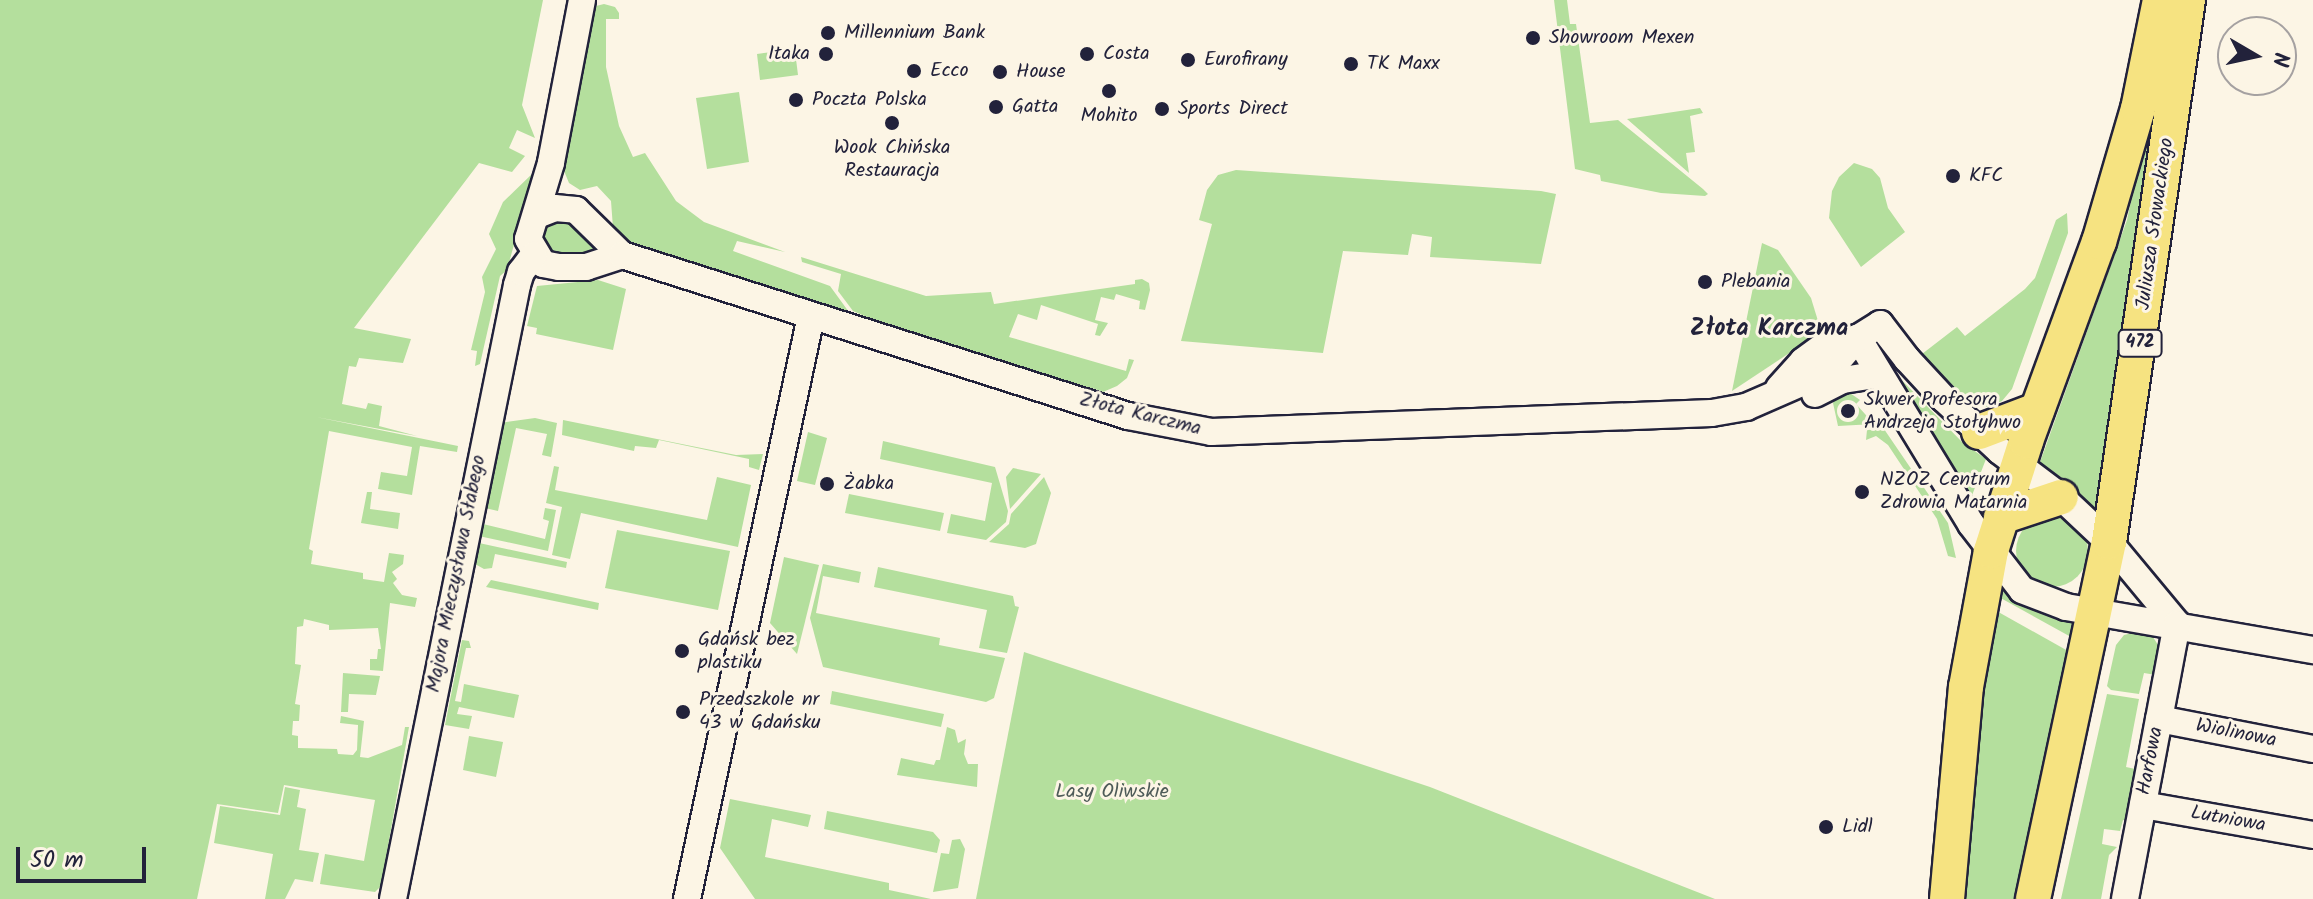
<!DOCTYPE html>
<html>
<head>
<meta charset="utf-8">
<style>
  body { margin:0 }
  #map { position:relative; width:2313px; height:899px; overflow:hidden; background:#fcf5e5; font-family:Kalam,sans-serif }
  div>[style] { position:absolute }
  .green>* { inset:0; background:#b4df9d }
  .round { border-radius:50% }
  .roads { filter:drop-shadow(2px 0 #22223b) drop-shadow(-2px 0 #22223b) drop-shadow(0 2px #22223b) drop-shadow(0 -2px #22223b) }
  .minor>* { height:26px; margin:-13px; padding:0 13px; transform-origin:13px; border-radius:13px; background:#fcf5e5 }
  .major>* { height:34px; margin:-17px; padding:0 17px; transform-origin:17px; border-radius:17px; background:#f6e381 }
  .dots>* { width:22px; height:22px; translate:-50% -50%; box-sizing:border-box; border:4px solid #fcf5e5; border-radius:50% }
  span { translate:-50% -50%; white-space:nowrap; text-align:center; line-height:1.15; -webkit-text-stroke:6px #fcf5e5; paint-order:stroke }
  .shield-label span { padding:2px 6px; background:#fcf5e5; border:2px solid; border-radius:6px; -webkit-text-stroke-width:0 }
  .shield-label { font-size:18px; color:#22223b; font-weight:700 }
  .poi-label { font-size:20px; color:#22223b }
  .left { translate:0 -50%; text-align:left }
  .right { translate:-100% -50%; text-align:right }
  .street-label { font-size:20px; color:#22223b }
  .park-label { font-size:20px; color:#4e5b58 }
  .quarter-label { font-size:24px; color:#22223b; font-weight:700 }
  .north { position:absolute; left:2217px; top:16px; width:80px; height:80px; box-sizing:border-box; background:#fcf5e5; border:2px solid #a5a1a1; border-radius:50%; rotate:99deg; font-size:22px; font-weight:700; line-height:32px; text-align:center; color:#22223b }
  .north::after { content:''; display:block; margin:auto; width:28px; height:36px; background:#22223b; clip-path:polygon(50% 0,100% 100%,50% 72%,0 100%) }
  .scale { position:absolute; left:16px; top:847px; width:130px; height:36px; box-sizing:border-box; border:4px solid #22223b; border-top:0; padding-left:10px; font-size:24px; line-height:28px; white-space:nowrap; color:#22223b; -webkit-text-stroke:6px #fcf5e5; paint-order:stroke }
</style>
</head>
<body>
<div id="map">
  <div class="green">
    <i style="clip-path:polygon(0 0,543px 0,522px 105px,535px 138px,517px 130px,509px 148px,525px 156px,512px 172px,479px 163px,354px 328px,411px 339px,403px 363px,359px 358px,356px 367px,349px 366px,342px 404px,366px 409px,368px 403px,382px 406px,379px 426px,417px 436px,316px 417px,458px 446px,457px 452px,420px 446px,412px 495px,378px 489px,381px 472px,407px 476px,412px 447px,329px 431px,309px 549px,313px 551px,311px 564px,363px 573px,363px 579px,384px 582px,389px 553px,404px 555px,403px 564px,392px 572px,397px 579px,393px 583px,402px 595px,417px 598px,415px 607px,390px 603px,383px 671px,370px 670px,370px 659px,377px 659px,378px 649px,381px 649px,378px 628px,329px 630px,329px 625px,304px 619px,303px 626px,297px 627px,295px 664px,301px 665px,295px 704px,300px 705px,299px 721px,293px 721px,292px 735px,298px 736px,298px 748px,337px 749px,338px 754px,353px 755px,357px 750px,358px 725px,340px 723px,341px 716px,364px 721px,360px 757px,368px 758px,402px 745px,405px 727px,409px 727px,381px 886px,375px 892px,320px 884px,325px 854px,364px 861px,375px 800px,284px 785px,278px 813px,217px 804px,197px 899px,0 899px)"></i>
    <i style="clip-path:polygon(1554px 0,1567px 0,1570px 24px,1576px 24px,1590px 123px,1618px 120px,1703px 189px,1708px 194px,1705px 196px,1661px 193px,1601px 181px,1600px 175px,1575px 169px)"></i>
    <i style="clip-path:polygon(604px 4px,615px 7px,619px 13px,619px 19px,606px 19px,606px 67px,619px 126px,633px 157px,645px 153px,676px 201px,704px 222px,785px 252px,737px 241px,733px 251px,830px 286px,854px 319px,629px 244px,613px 228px,611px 201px,597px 186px,580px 190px,569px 183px,562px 166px,588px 8px)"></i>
    <i style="clip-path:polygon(787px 50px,788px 60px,796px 59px,798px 75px,760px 80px,757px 54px)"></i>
    <i style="clip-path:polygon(2157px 74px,2165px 75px,2098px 514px,2039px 465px,2127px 220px)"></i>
    <i style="clip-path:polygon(739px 92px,749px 162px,707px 169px,696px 98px)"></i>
    <i style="clip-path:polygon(1700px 108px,1703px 113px,1690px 116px,1695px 152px,1686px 153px,1689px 173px,1627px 119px)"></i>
    <i style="clip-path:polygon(1854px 163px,1872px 169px,1880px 178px,1888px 208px,1905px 232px,1861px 267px,1829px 218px,1832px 191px,1839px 177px)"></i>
    <i style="clip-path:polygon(1236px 170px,1541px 191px,1556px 194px,1541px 264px,1430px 257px,1432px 237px,1412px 234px,1408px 255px,1343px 251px,1323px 353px,1181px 341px,1212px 224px,1199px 220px,1207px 190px,1218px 175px)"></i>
    <i style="clip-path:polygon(534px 172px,507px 270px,500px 276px,480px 364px,475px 366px,477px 351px,471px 350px,485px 292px,482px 277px,496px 249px,489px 234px,503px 202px)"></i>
    <i style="clip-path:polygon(2067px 213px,2068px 233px,2012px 389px,2002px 401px,1989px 407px,1971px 404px,1922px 354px,1957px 327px,1965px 336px,2025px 289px,2035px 278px,2056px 220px)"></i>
    <i style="clip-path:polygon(564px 214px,610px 251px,560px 261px,541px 244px,542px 227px)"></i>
    <i style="clip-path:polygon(1762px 243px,1778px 250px,1811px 298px,1818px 321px,1806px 342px,1732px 391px)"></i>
    <i style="clip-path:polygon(801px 257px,926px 296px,991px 292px,994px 304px,1135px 284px,1135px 280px,1142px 279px,1149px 283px,1150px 290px,1145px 310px,1139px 309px,1140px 301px,1116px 294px,1114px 300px,1101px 297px,1095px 320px,1108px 323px,1100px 336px,1095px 335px,1098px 324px,1041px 305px,1037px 320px,1018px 314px,1009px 337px,1126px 371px,1129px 359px,1134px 360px,1127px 378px,1117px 386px,1103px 392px,1092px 388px,1090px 394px,868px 324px,869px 318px,853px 311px,838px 291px,841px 274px,802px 262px)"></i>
    <i style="clip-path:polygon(598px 280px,626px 289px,613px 350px,536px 334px,537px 328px,527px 326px,537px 286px)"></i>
    <i style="clip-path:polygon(1890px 368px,1962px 442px,1986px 459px,1971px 498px)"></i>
    <i style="clip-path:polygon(1847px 391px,1860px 400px,1856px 404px,1874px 424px,1838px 426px,1833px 403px,1835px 397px)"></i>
    <i style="clip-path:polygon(535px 418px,557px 423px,551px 457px,542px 455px,547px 434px,516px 428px,498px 511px,485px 508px,482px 505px,499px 423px)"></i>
    <i style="clip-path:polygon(563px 420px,736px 455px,763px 454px,759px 470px,749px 467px,749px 459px,659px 440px,656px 448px,635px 446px,634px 451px,562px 435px)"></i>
    <i style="clip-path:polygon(1884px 429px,1948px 523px,1956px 558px,1948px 556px,1937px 519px,1888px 445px,1876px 436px,1866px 440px,1867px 430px)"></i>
    <i style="clip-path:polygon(808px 432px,827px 438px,815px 485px,797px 481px)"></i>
    <i style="clip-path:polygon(883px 441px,995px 467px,1008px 511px,1006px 522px,986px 540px,947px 533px,951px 514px,985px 521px,992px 483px,880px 459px)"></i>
    <i style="clip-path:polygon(554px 466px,559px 467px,555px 490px,707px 520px,717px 477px,751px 485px,738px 547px,581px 513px,570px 559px,552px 555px,562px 507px,546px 503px)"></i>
    <i style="clip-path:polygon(1013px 468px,1041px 474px,1010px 509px,1006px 477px)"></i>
    <i style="clip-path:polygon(1044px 477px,1051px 493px,1036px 544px,1025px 548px,989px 542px,1009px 524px,1011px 514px)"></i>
    <i style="clip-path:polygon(367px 492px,372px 492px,370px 509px,400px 513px,398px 529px,361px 523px)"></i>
    <i style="clip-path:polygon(849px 494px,944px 513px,940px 531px,845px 513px)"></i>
    <i style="clip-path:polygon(545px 508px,556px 510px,548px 551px,474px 535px,478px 526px,483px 524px,545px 539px,549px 521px,543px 519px)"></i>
    <i class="round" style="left:2016px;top:515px;width:72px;height:72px"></i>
    <i style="clip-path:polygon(617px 530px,730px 551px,718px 610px,605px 588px)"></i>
    <i style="clip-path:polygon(479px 543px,567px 562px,566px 568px,495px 554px,492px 568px,484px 569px,475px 564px)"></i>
    <i style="clip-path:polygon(784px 557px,819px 565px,797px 654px,770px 623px)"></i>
    <i style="clip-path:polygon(823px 564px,861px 572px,859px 583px,823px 576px,816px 613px,940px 638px,939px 645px,1005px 658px,994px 698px,986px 702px,823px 667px,810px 618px)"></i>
    <i style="clip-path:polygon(878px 567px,1013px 596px,1015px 606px,1019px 607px,1007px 653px,979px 648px,987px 610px,874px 587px)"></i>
    <i style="clip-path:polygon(1996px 579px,2075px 617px,2071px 637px,1997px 596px)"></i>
    <i style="clip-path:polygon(491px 580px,599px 603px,598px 610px,486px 587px)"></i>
    <i style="clip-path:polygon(1993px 609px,2068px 651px,2014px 899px,1958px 899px,1976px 697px)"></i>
    <i style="clip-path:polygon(2132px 633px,2153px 637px,2158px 645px,2156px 655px,2160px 657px,2156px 675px,2144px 673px,2139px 694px,2111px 690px,2107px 686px,2116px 645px,2124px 635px)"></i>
    <i style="clip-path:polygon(462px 640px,469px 641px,471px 648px,466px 648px,455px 701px,461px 702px,464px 684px,519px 695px,514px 718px,459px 707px,457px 714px,472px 716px,469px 729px,445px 725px)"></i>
    <i style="clip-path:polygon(1024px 652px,1430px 787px,1715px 899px,976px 899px)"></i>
    <i style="clip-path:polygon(343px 673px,380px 676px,376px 695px,349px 694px,348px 712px,341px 712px)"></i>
    <i style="clip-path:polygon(832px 691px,944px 714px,941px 727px,830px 704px)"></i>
    <i style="clip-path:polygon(2107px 694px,2139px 699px,2126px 767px,2140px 770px,2131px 821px,2123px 820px,2120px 831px,2104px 829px,2102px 844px,2117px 847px,2109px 855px,2101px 899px,2061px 899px)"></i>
    <i style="clip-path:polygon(947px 727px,955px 730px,958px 743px,966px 739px,964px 754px,968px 764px,978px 764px,977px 787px,897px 775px,901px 758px,934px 765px,936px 760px,940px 760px)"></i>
    <i style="clip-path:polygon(469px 736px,503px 742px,496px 777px,463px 770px)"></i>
    <i style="clip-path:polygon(285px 787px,300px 790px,297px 807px,306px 809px,299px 850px,319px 853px,313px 882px,295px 879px,285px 899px,265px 899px,273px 854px,214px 843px,220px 806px,280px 815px)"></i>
    <i style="clip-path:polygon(730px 799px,811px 815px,808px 827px,772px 819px,765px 857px,889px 883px,889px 890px,931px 899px,755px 899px,720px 848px)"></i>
    <i style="clip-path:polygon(827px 811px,933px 832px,940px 840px,937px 853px,824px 829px)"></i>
    <i style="clip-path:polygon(960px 839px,965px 849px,958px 888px,933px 892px,941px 853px,949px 854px,952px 840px)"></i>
  </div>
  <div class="roads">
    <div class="minor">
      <i style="left:582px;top:0;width:166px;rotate:100.8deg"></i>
      <i style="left:551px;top:163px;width:79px;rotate:106.8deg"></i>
      <i style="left:528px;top:239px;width:29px;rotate:59deg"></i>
      <i style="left:543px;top:264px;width:16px;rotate:11deg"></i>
      <i style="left:559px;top:267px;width:27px"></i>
      <i style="left:586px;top:267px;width:38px;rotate:-18deg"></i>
      <i style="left:537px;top:215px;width:19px;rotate:-21deg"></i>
      <i style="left:555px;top:208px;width:21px;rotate:5deg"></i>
      <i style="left:576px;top:210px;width:64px;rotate:44.4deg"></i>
      <i style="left:622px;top:255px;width:531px;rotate:17.65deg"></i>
      <i style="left:1128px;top:416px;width:85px;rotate:10.9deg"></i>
      <i style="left:1211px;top:432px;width:501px;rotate:-2.17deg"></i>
      <i style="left:1712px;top:413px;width:35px;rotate:-10deg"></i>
      <i style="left:1746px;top:407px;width:68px;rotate:-23.5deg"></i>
      <i style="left:1808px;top:380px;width:31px;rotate:-31deg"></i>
      <i style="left:1835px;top:364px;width:35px;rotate:-49deg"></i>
      <i style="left:1858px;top:338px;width:26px;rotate:-32deg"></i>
      <i style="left:1880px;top:324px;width:44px;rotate:52.4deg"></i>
      <i style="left:1907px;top:359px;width:54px;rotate:47.2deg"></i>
      <i style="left:1944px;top:399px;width:76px;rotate:42.9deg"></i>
      <i style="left:2000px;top:451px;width:76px;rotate:37deg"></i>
      <i style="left:2061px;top:497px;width:66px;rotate:43.2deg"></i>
      <i style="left:2109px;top:542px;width:107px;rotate:50.3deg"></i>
      <i style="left:1858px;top:338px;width:218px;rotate:58.7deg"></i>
      <i style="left:1971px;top:524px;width:83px;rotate:52.3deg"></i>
      <i style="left:2022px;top:590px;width:47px;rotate:21.1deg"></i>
      <i style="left:2066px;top:607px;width:251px;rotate:9.9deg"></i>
      <i style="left:1779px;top:388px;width:36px;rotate:-48deg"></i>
      <i style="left:1803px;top:361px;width:27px;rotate:-36deg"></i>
      <i style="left:1825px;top:345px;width:34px;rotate:-12deg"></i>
      <i style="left:1815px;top:394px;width:31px;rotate:-27deg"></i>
      <i style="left:1843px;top:380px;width:36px;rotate:-9deg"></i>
      <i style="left:2159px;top:719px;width:157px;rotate:11deg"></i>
      <i style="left:2143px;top:805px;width:173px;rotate:10deg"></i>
      <i style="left:393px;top:899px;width:626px;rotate:-78.58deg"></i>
      <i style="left:517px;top:285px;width:14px;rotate:-73deg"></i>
      <i style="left:521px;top:272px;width:21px;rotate:-53deg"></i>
      <i style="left:687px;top:899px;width:596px;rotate:-77.99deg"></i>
      <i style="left:2125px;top:899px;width:280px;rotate:-79.3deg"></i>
    </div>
    <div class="major">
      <i style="left:1979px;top:432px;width:62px;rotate:-20.8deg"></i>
      <i style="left:2001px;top:517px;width:63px;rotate:-18.4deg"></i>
      <i style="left:1947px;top:899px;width:213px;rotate:-84.9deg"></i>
      <i style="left:1966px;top:687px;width:138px;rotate:-79.6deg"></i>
      <i style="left:1991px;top:551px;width:115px;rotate:-72.3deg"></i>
      <i style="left:2026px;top:441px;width:212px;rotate:-69.9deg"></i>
      <i style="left:2099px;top:242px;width:139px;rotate:-73.7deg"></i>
      <i style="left:2138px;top:109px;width:111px;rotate:-78.6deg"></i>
      <i style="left:2033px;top:899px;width:365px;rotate:-78deg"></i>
      <i style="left:2109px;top:542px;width:548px;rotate:-81.71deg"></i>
    </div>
  </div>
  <div class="dots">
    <i style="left:828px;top:33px;background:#22223b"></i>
    <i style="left:1533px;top:38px;background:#22223b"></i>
    <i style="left:826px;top:54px;background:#22223b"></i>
    <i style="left:1087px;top:54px;background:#22223b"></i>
    <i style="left:1188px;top:60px;background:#22223b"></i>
    <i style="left:1351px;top:64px;background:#22223b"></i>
    <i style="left:914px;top:71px;background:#22223b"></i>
    <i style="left:1000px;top:72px;background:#22223b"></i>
    <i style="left:1109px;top:91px;background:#22223b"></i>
    <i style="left:796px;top:100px;background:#22223b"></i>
    <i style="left:996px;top:107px;background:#22223b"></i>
    <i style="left:1162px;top:109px;background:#22223b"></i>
    <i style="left:892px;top:123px;background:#22223b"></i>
    <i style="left:1953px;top:176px;background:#22223b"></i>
    <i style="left:1705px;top:282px;background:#22223b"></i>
    <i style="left:1848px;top:411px;background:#22223b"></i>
    <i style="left:827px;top:484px;background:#22223b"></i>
    <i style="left:1862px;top:492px;background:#22223b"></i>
    <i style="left:682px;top:651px;background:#22223b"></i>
    <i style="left:683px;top:712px;background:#22223b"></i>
    <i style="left:1826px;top:827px;background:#22223b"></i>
  </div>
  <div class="shield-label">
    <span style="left:2140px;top:343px">472</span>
  </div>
  <div class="poi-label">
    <span class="left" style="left:844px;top:33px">Millennium Bank</span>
    <span class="left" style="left:1549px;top:38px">Showroom Mexen</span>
    <span class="right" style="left:810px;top:54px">Itaka</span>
    <span class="left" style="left:1103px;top:54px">Costa</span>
    <span class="left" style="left:1204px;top:60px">Eurofirany</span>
    <span class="left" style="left:1367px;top:64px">TK Maxx</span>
    <span class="left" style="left:930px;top:71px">Ecco</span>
    <span class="left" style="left:1016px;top:72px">House</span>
    <span class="left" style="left:812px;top:100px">Poczta Polska</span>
    <span class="left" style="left:1012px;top:107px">Gatta</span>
    <span class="left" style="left:1178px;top:109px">Sports Direct</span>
    <span style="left:1109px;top:116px">Mohito</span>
    <span style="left:892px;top:160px">Wook Chińska<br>Restauracja</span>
    <span class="left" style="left:1969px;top:176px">KFC</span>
    <span class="left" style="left:1721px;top:282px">Plebania</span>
    <span class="left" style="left:1864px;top:412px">Skwer Profesora<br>Andrzeja Stołyhwo</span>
    <span class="left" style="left:1880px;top:492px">NZOZ Centrum<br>Zdrowia Matarnia</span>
    <span class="left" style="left:843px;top:484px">Żabka</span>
    <span class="left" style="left:698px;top:652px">Gdańsk bez<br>plastiku</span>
    <span class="left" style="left:699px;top:712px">Przedszkole nr<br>43 w Gdańsku</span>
    <span class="left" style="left:1842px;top:827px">Lidl</span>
  </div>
  <div class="street-label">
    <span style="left:2156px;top:224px;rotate:-82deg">Juliusza Słowackiego</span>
    <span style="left:1140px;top:415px;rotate:14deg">Złota Karczma</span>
    <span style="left:457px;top:574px;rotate:-79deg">Majora Mieczysława Słabego</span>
    <span style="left:2236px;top:734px;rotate:11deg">Wiolinowa</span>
    <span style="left:2151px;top:761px;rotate:-79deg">Harfowa</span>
    <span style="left:2228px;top:820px;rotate:10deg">Lutniowa</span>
  </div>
  <div class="park-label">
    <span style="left:1112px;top:792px">Lasy Oliwskie</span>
  </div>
  <div class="quarter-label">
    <span style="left:1769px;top:329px">Złota Karczma</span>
  </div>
  <div class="north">N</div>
  <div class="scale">50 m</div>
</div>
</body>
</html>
